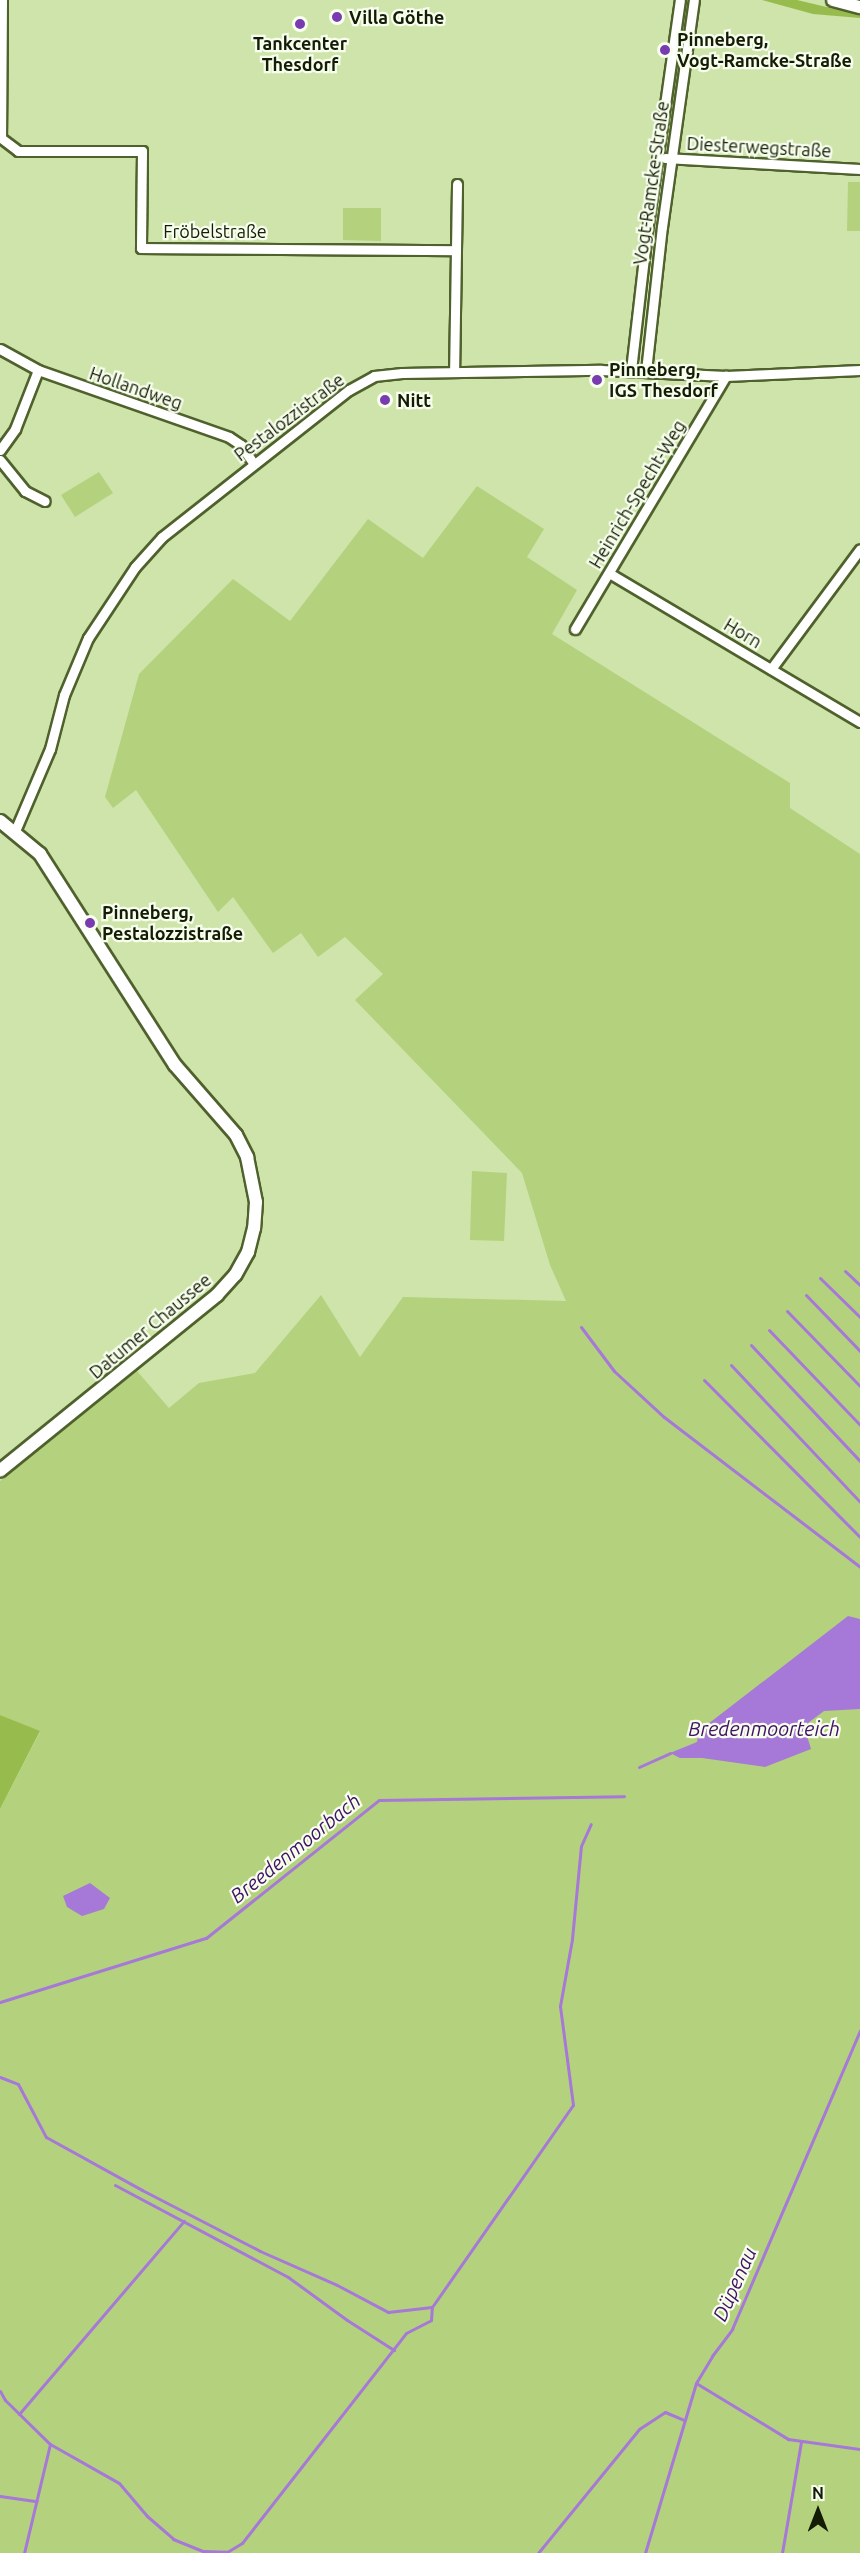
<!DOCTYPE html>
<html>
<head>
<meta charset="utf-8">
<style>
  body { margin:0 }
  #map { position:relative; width:860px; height:2553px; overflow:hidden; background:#cee4aa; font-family:Ubuntu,sans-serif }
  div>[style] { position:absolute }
  .green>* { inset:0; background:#b4d27d }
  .forest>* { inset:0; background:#98bb4d }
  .water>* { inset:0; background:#a678d7 }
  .stream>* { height:3px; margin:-1.5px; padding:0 1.5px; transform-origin:1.5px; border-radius:1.5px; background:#a678d7 }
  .roads { filter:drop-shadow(2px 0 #4f612c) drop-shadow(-2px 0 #4f612c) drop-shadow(0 2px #4f612c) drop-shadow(0 -2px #4f612c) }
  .minor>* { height:9px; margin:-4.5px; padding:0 4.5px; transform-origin:4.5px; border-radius:4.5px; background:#fff }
  .tertiary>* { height:12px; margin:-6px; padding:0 6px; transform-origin:6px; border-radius:6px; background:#fff }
  .dots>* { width:16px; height:16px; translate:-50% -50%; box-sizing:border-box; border:3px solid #f7feed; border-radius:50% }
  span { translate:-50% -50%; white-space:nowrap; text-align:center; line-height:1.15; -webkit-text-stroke:4.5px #f7feed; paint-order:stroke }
  .poi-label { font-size:18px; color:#151c06; font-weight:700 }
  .left { translate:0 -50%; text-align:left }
  .street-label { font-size:18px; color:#151c06 }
  .water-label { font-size:20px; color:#411167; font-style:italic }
  .north { position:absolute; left:788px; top:2481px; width:60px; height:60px; -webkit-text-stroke:4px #f7feed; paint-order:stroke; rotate:0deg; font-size:16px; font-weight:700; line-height:24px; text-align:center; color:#151c06 }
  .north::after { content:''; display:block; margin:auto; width:21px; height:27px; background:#151c06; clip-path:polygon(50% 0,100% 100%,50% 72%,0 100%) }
</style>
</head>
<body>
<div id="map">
  <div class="green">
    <i style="clip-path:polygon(685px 0,688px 0,672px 122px,670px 122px)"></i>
    <i style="clip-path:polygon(660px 179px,642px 341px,640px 341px,659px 180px)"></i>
    <i style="clip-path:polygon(848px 182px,860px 182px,860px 231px,847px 231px)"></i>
    <i style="clip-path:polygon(343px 208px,381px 208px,381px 241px,343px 240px)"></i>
    <i style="clip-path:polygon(99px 472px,113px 493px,75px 517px,61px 495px)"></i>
    <i style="clip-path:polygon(477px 486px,544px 529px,527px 557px,577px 590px,552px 634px,790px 783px,790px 808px,860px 854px,860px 2553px,0 2553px,0 1809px,40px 1732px,0 1715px,0 1481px,137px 1371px,169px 1408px,199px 1383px,255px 1373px,321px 1295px,360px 1357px,403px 1297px,566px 1301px,550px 1265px,522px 1173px,355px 1000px,383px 974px,345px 937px,318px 957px,301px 933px,273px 953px,233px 897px,218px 912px,136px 790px,113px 808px,105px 797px,139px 674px,233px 579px,290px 621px,368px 519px,423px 558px)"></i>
    <i style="clip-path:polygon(472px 1171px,507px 1173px,504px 1241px,470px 1240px)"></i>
  </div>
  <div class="forest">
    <i style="clip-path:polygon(762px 0,797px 0,860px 15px,860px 18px,813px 14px)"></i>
    <i style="clip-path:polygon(0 1715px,40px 1731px,0 1809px)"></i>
  </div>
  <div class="water">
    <i style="clip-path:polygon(848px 1616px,860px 1619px,860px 1709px,824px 1711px,804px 1726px,811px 1749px,765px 1767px,702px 1758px,680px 1758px,670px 1753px,697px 1742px,699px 1731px)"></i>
    <i style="clip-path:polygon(90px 1883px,110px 1898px,104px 1909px,82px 1916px,67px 1907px,63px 1896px)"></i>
  </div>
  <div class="stream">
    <i style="left:845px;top:1271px;width:21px;rotate:43deg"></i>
    <i style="left:820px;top:1278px;width:56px;rotate:44.3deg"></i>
    <i style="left:806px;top:1295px;width:78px;rotate:46deg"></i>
    <i style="left:787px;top:1311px;width:105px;rotate:45.8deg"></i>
    <i style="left:581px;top:1327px;width:55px;rotate:53.1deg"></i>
    <i style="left:614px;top:1371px;width:68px;rotate:42.6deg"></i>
    <i style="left:664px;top:1417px;width:247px;rotate:37.4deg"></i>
    <i style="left:769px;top:1330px;width:132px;rotate:46.2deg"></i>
    <i style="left:751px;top:1345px;width:159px;rotate:46.8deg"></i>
    <i style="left:731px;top:1365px;width:188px;rotate:46.7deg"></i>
    <i style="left:704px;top:1380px;width:221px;rotate:45.2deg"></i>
    <i style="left:639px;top:1767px;width:34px;rotate:-24deg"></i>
    <i style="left:0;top:2002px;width:216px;rotate:-17.3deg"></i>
    <i style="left:206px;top:1938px;width:221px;rotate:-38.6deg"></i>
    <i style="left:379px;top:1800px;width:245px;rotate:-0.9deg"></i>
    <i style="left:0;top:2077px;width:19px;rotate:21deg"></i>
    <i style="left:18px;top:2084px;width:60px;rotate:62.2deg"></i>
    <i style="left:46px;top:2137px;width:110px;rotate:28.9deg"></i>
    <i style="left:142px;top:2190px;width:133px;rotate:27.3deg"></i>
    <i style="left:260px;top:2251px;width:84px;rotate:23.8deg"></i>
    <i style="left:337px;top:2285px;width:58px;rotate:27.9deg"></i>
    <i style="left:388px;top:2312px;width:44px;rotate:-6.5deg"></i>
    <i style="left:115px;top:2185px;width:196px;rotate:28deg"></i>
    <i style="left:288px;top:2277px;width:73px;rotate:36.1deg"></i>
    <i style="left:347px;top:2320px;width:56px;rotate:32.6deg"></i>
    <i style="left:696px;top:2383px;width:108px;rotate:31.3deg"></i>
    <i style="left:788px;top:2439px;width:73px;rotate:7.9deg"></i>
    <i style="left:0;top:2391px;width:10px;rotate:61deg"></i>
    <i style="left:5px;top:2400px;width:63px;rotate:44.4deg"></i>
    <i style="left:50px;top:2444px;width:112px;rotate:103.4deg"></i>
    <i style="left:19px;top:2414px;width:254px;rotate:-49.5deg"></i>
    <i style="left:50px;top:2444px;width:79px;rotate:29.5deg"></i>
    <i style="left:119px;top:2483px;width:43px;rotate:49.7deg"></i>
    <i style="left:147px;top:2516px;width:35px;rotate:41deg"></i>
    <i style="left:173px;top:2539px;width:32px;rotate:22deg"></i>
    <i style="left:203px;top:2551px;width:24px;rotate:2deg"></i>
    <i style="left:227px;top:2552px;width:17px;rotate:-31deg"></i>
    <i style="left:242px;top:2543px;width:266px;rotate:-52deg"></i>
    <i style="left:406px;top:2333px;width:28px;rotate:-27deg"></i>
    <i style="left:431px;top:2320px;width:13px;rotate:-86deg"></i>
    <i style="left:432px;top:2307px;width:246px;rotate:-55.1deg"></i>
    <i style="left:573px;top:2105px;width:100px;rotate:-97.5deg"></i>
    <i style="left:560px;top:2006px;width:68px;rotate:-79.8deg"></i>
    <i style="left:572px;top:1939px;width:93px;rotate:-84.5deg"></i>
    <i style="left:581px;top:1846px;width:24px;rotate:-66deg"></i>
    <i style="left:0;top:2496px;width:37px;rotate:8deg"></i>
    <i style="left:538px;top:2553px;width:160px;rotate:-50.8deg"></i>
    <i style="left:639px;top:2429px;width:31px;rotate:-33deg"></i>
    <i style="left:665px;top:2412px;width:21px;rotate:23deg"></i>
    <i style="left:645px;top:2553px;width:177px;rotate:-73.3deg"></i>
    <i style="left:696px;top:2383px;width:31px;rotate:-59deg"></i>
    <i style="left:712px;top:2356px;width:34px;rotate:-53deg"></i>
    <i style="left:732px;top:2329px;width:325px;rotate:-66.8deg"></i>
    <i style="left:782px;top:2553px;width:113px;rotate:-80.3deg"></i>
  </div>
  <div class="roads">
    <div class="minor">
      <i style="left:2px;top:0;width:138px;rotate:90.4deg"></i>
      <i style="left:1px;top:138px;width:21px;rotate:37deg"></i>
      <i style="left:18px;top:151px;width:124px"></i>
      <i style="left:142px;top:151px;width:97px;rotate:90.6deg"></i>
      <i style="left:141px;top:248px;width:315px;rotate:0.4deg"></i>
      <i style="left:456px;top:250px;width:122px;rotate:90.9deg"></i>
      <i style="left:665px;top:158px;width:195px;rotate:3.2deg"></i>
      <i style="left:456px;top:250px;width:66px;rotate:-89.1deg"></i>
      <i style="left:0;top:349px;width:43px;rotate:28.9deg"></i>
      <i style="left:38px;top:370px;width:202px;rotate:19.3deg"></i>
      <i style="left:229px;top:437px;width:14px;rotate:34deg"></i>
      <i style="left:241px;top:445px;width:23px;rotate:56deg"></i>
      <i style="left:631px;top:370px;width:147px;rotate:-83.4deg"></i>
      <i style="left:648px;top:224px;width:226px;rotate:-81.9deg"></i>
      <i style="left:646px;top:371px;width:145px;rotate:-83.7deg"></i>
      <i style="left:662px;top:227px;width:229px;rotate:-82deg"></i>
      <i style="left:0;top:450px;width:26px;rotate:-54deg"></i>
      <i style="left:15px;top:429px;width:63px;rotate:-68.7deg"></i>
      <i style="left:0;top:460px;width:40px;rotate:51deg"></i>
      <i style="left:25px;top:491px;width:22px;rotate:27deg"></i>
      <i style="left:609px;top:573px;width:292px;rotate:30.7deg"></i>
      <i style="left:575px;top:629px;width:295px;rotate:-59.2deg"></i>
      <i style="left:771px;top:669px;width:149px;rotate:-53.4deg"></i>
      <i style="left:15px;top:831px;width:89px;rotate:-66.9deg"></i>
      <i style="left:50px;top:749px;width:56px;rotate:-75.5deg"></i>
      <i style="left:64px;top:695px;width:62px;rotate:-67.2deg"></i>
      <i style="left:88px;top:638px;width:85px;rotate:-56.5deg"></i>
      <i style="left:135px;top:567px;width:40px;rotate:-48deg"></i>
      <i style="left:162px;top:537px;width:238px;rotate:-38.2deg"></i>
      <i style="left:349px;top:390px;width:29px;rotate:-29deg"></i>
      <i style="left:374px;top:376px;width:28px;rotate:-6deg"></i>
      <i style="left:402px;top:373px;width:199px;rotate:-0.9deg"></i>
      <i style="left:601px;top:370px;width:125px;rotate:2.7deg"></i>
      <i style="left:726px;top:376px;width:134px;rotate:-2.6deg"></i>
    </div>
    <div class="tertiary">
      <i style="left:833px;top:0;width:28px;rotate:15deg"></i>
      <i style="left:0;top:821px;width:52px;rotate:39.5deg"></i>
      <i style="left:40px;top:854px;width:250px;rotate:57.4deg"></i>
      <i style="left:175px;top:1065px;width:93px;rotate:48.9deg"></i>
      <i style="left:236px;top:1135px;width:25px;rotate:63deg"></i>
      <i style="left:247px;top:1157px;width:46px;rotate:78.7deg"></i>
      <i style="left:256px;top:1202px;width:26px;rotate:94deg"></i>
      <i style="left:254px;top:1228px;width:25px;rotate:104deg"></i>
      <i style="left:248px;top:1252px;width:26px;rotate:119deg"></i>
      <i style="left:235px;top:1275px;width:27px;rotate:132deg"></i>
      <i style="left:217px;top:1295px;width:279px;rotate:141deg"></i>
    </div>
  </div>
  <div class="dots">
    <i style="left:337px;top:17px;background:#793bb0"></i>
    <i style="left:300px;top:24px;background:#793bb0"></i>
    <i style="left:665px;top:50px;background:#793bb0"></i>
    <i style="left:597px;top:380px;background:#793bb0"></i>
    <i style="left:385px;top:400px;background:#793bb0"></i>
    <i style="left:90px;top:923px;background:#793bb0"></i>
  </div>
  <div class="poi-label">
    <span class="left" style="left:349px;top:17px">Villa Göthe</span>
    <span class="left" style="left:677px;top:50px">Pinneberg,<br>Vogt-Ramcke-Straße</span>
    <span style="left:300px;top:54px">Tankcenter<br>Thesdorf</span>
    <span class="left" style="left:609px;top:380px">Pinneberg,<br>IGS Thesdorf</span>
    <span class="left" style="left:397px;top:400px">Nitt</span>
    <span class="left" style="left:102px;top:923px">Pinneberg,<br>Pestalozzistraße</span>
  </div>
  <div class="street-label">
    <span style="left:759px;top:147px;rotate:3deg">Diesterwegstraße</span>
    <span style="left:651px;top:183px;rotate:-82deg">Vogt-Ramcke-Straße</span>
    <span style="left:215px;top:231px">Fröbelstraße</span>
    <span style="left:136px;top:388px;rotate:19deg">Hollandweg</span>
    <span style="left:289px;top:417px;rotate:-37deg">Pestalozzistraße</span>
    <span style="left:637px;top:494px;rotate:-59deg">Heinrich-Specht-Weg</span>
    <span style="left:743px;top:633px;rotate:31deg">Horn</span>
    <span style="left:150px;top:1326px;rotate:-40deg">Datumer Chaussee</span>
  </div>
  <div class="water-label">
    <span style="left:764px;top:1728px">Bredenmoorteich</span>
    <span style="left:295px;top:1848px;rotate:-39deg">Breedenmoorbach</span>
    <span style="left:734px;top:2284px;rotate:-66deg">Düpenau</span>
  </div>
  <div class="north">N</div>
</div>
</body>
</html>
